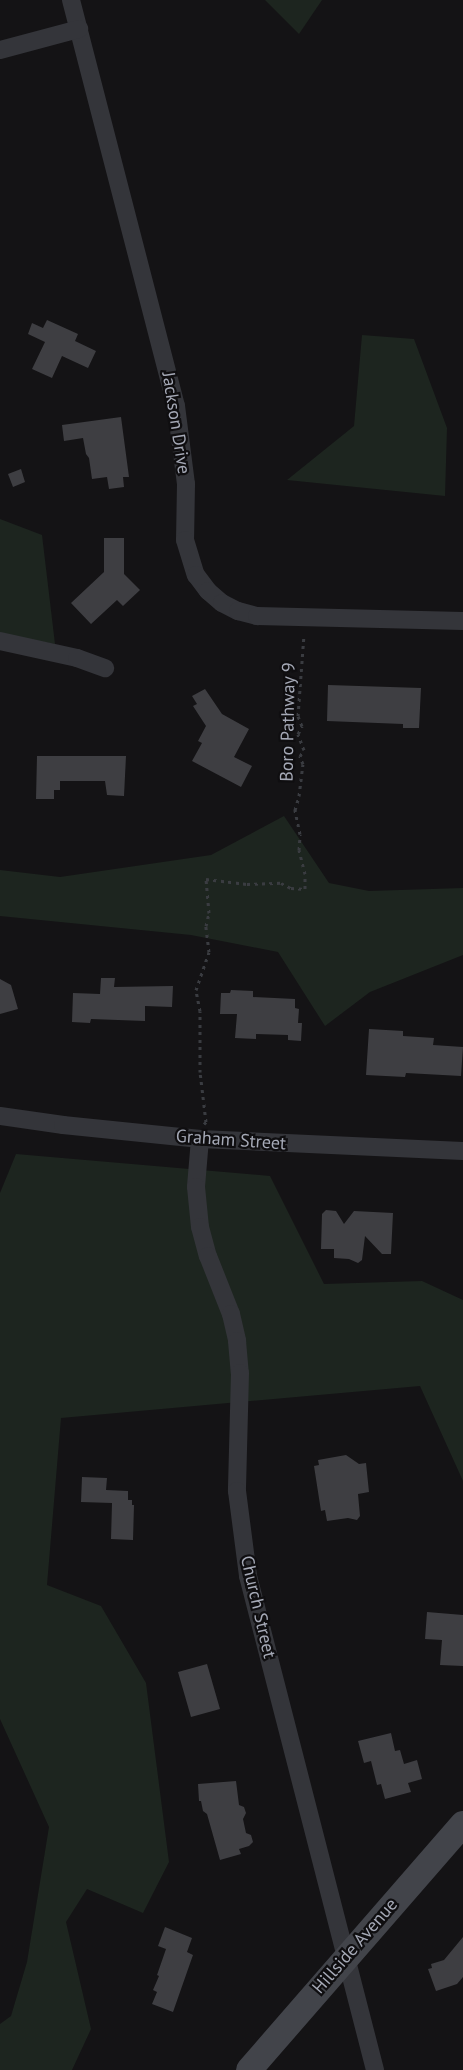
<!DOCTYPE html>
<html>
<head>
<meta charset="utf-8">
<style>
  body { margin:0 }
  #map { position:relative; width:463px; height:2070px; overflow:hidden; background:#141315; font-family:"PT Sans",sans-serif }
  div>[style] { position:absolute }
  .green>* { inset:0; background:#1d251f }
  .building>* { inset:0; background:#3e3e42 }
  .path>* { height:3px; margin-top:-1.5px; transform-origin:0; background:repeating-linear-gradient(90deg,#3a3c41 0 3px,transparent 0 7.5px) }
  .minor>* { height:18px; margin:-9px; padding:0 9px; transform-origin:9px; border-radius:9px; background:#34353a }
  .secondary>* { height:26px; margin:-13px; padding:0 13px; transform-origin:13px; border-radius:13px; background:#42444a }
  span { translate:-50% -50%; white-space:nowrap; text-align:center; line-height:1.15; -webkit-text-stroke:4.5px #0f0e10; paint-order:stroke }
  .street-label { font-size:18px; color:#a5a9b6 }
</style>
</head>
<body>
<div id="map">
  <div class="green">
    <i style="clip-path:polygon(265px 0,322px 0,299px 34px)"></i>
    <i style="clip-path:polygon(362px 335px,414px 339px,447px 428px,445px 496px,287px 480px,354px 426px)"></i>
    <i style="clip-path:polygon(0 519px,42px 535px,55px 644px,0 634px)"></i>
    <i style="clip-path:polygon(284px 816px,329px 883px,369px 891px,463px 888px,463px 955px,370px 992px,325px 1026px,278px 952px,191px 935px,0 916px,0 870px,60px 877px,211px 855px)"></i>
    <i style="clip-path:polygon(16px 1154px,270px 1176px,324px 1284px,422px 1281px,463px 1300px,463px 1481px,420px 1386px,61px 1418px,47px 1585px,101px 1606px,146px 1683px,169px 1862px,143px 1913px,87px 1889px,66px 1922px,91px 2029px,72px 2070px,0 2070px,0 2024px,11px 2016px,27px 1962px,49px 1827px,0 1719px,0 1193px)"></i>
  </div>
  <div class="building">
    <i style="clip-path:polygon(47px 320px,78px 334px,75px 341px,96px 351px,88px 368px,62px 356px,52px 378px,32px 369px,45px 342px,28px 334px,32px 323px,43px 328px)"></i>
    <i style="clip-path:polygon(121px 417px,129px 477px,123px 477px,124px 487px,109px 489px,107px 477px,92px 479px,89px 458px,86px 454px,83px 438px,64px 441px,62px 425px)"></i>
    <i style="clip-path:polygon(21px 469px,25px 482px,13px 487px,8px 474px)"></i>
    <i style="clip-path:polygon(104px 538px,124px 538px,124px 574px,140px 590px,123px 606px,117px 600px,91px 624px,71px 603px,104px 572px)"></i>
    <i style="clip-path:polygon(328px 685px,421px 688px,419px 728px,403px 728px,403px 724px,327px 721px)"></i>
    <i style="clip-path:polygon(205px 689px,222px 714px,249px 729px,234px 757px,252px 766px,241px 787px,192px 761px,202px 743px,198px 741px,206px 726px,193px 706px,197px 704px,192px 696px)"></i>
    <i style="clip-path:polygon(37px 756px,126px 756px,124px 796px,107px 795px,105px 781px,60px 781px,60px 790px,54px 790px,54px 799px,36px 799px)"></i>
    <i style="clip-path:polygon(101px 978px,115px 978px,114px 987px,173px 986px,172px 1007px,145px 1006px,145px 1021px,91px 1019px,90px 1023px,72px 1022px,73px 993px,100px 994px)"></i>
    <i style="clip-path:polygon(0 979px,11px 985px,18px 1009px,0 1014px)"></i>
    <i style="clip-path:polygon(231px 990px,253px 991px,253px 997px,295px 999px,295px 1008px,299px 1009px,298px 1023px,302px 1023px,301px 1041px,288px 1040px,288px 1035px,256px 1034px,256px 1039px,235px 1038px,237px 1014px,220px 1014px,221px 993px,230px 993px)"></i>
    <i style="clip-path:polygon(369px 1029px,403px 1031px,403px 1036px,434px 1038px,433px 1045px,463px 1047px,461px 1076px,406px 1073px,405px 1077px,366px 1075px)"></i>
    <i style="clip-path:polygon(326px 1210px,336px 1211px,344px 1224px,354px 1211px,393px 1213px,391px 1254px,382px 1254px,365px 1236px,362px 1260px,358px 1263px,349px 1259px,334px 1258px,334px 1249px,321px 1249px,322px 1214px)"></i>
    <i style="clip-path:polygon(346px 1455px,359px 1464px,366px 1463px,369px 1492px,358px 1494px,360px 1516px,357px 1520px,348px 1518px,327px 1521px,325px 1510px,321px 1511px,314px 1466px,319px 1465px,318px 1460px)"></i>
    <i style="clip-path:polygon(82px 1477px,107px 1478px,106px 1490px,128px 1491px,128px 1500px,132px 1500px,132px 1505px,134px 1505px,133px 1540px,111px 1539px,112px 1503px,81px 1502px)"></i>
    <i style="clip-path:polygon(427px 1612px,463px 1615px,463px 1666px,440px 1665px,442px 1640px,425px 1639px)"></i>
    <i style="clip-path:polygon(207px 1664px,220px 1709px,191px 1717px,178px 1672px)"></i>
    <i style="clip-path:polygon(391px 1733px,395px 1751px,400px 1750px,404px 1764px,417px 1760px,422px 1779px,408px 1783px,411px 1792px,385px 1799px,381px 1784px,377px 1785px,371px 1761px,364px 1763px,358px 1741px)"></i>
    <i style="clip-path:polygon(236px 1781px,239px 1805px,244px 1807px,246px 1813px,243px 1819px,246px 1833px,251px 1835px,253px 1842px,249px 1846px,239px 1849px,241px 1854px,220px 1860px,207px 1814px,203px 1811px,201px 1801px,199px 1801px,198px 1784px)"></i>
    <i style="clip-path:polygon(165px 1927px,192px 1938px,187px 1952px,193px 1955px,173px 2012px,152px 2004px,157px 1992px,153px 1990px,159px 1976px,157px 1975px,166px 1949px,158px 1946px)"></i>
    <i style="clip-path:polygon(463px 1937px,463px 1977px,457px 1984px,436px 1991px,428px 1969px,432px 1968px,431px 1964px,444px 1960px)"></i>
  </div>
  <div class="path">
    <i style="left:204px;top:1124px;width:3px;rotate:-45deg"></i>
    <i style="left:206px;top:1122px;width:50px;rotate:-96.8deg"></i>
    <i style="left:200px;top:1072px;width:61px;rotate:-90deg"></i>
    <i style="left:200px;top:1011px;width:21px;rotate:-101deg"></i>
    <i style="left:196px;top:990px;width:40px;rotate:-71.1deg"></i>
    <i style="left:209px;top:952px;width:26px;rotate:-97deg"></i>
    <i style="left:206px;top:926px;width:13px;rotate:-77deg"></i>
    <i style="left:209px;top:913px;width:34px;rotate:-95deg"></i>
    <i style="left:206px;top:879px;width:41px;rotate:7deg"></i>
    <i style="left:247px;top:884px;width:34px;rotate:-2deg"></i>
    <i style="left:281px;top:883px;width:11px;rotate:27deg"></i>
    <i style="left:291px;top:888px;width:14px;rotate:4deg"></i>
    <i style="left:305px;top:889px;width:15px;rotate:-90deg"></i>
    <i style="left:305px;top:874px;width:25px;rotate:-104deg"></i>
    <i style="left:299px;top:850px;width:16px;rotate:-86deg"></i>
    <i style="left:300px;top:834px;width:25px;rotate:-102deg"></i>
    <i style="left:295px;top:810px;width:15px;rotate:-74deg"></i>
    <i style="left:299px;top:796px;width:32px;rotate:-83deg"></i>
    <i style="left:303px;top:764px;width:9px;rotate:-111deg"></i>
    <i style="left:300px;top:756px;width:7px;rotate:-56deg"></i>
    <i style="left:304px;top:750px;width:17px;rotate:-111deg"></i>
    <i style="left:298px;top:734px;width:9px;rotate:-63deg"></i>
    <i style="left:302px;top:726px;width:11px;rotate:-112deg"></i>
    <i style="left:298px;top:716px;width:82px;rotate:-85.8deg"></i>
  </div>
  <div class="minor">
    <i style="left:71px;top:0;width:419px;rotate:75.5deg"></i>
    <i style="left:176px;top:406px;width:79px;rotate:82.7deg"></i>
    <i style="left:186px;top:484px;width:56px;rotate:91deg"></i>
    <i style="left:185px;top:540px;width:37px;rotate:73deg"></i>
    <i style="left:196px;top:575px;width:20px;rotate:53deg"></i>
    <i style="left:208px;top:591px;width:18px;rotate:41deg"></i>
    <i style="left:222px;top:603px;width:18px;rotate:27deg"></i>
    <i style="left:238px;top:611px;width:20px;rotate:15deg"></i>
    <i style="left:257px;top:616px;width:206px;rotate:1.4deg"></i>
    <i style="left:0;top:50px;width:82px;rotate:-14.9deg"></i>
    <i style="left:0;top:641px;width:79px;rotate:12.4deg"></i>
    <i style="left:77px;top:658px;width:30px;rotate:20deg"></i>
    <i style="left:0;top:1116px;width:64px;rotate:8.1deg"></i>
    <i style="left:63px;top:1125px;width:138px;rotate:5.8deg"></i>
    <i style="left:200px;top:1139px;width:263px;rotate:2.6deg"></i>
    <i style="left:200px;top:1139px;width:48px;rotate:94.8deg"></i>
    <i style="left:196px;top:1187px;width:40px;rotate:84.3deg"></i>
    <i style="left:200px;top:1227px;width:30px;rotate:75deg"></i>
    <i style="left:208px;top:1256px;width:62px;rotate:68.4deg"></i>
    <i style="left:231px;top:1314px;width:28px;rotate:77deg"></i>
    <i style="left:237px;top:1341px;width:32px;rotate:85deg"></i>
    <i style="left:240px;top:1373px;width:118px;rotate:91.5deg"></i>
    <i style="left:237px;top:1491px;width:86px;rotate:82.6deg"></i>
    <i style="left:248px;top:1576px;width:510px;rotate:75.58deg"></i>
  </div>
  <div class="secondary">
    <i style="left:249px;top:2070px;width:326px;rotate:-49deg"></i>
  </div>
  <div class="street-label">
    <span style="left:176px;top:423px;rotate:81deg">Jackson Drive</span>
    <span style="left:288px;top:722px;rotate:-89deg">Boro Pathway 9</span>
    <span style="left:231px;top:1140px;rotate:4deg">Graham Street</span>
    <span style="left:258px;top:1607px;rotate:77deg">Church Street</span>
    <span style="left:355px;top:1946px;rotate:-49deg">Hillside Avenue</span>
  </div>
</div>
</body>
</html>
